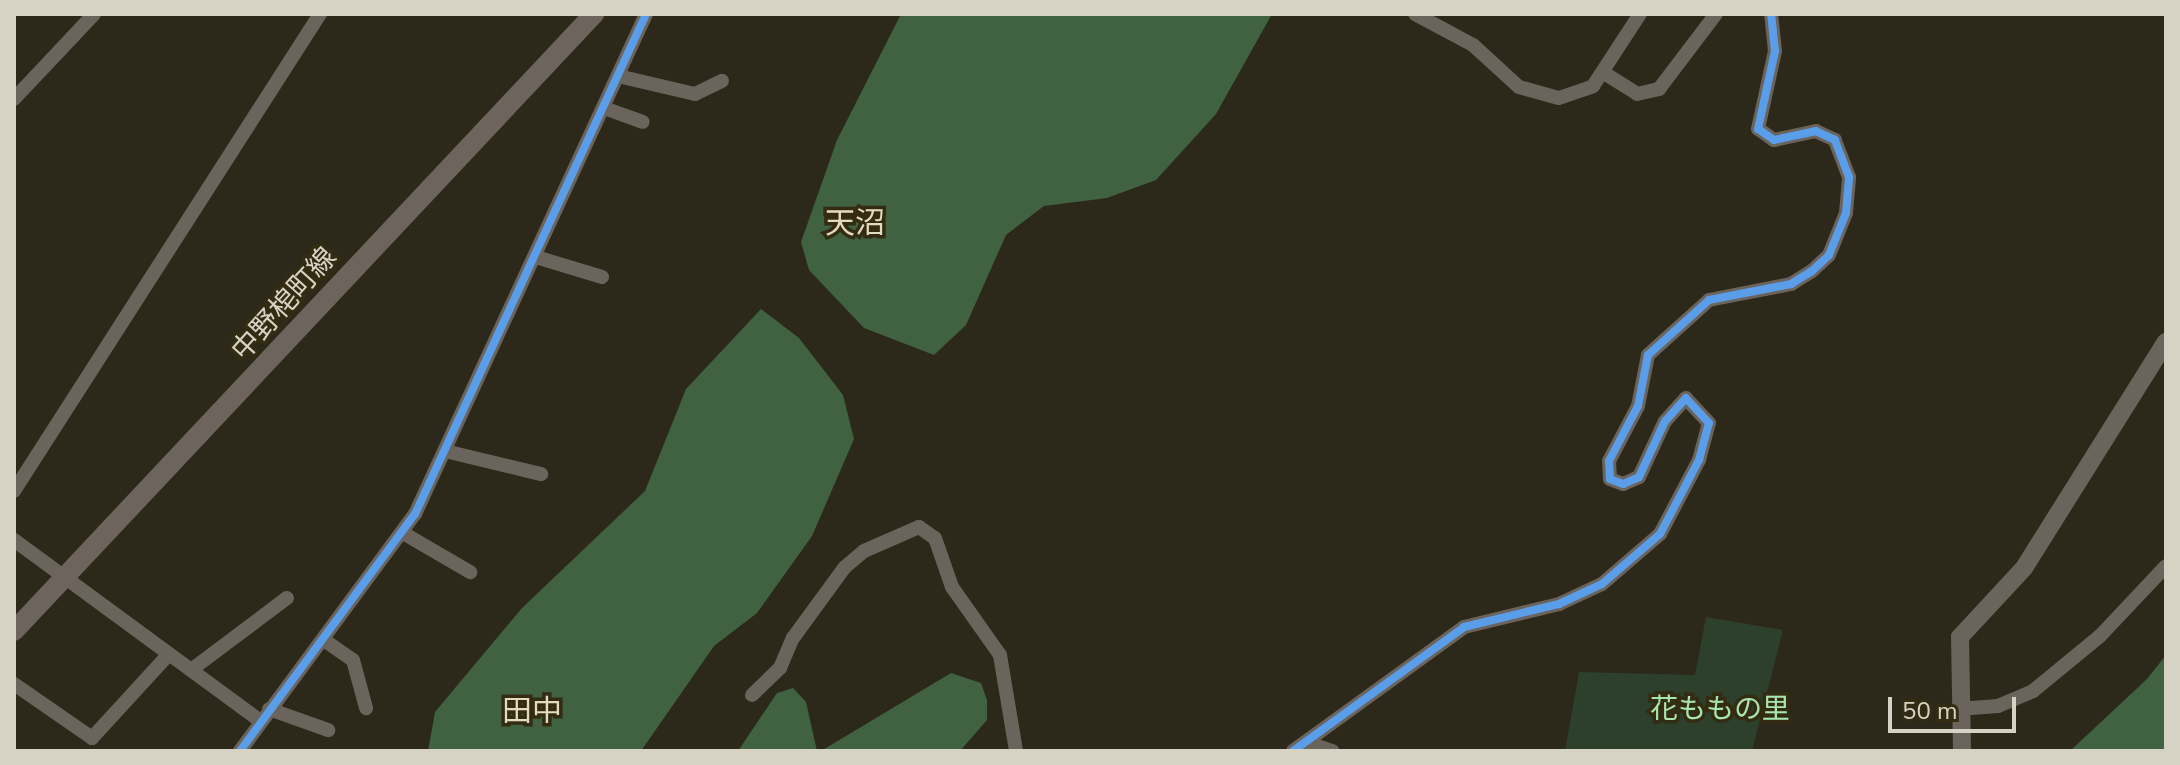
<!DOCTYPE html>
<html>
<head>
<meta charset="utf-8">
<style>
  body { margin:0 }
  #map { position:relative; width:2180px; height:765px; overflow:hidden; background:#2c281a; font-family:"Nunito Sans","Noto Sans JP",sans-serif }
  div>[style] { position:absolute }
  .green>* { inset:0; background:#2c402b }
  .forest>* { inset:0; background:#406241 }
  .minor>* { height:14px; margin:-7px; padding:0 7px; transform-origin:7px; border-radius:7px; background:#6b645d }
  .tertiary>* { height:18px; margin:-9px; padding:0 9px; transform-origin:9px; border-radius:9px; background:#6b645d }
  .secondary>* { height:20px; margin:-10px; padding:0 10px; transform-origin:10px; border-radius:10px; background:#6d645e }
  .cycleway>* { height:8px; margin:-4px; padding:0 4px; transform-origin:4px; border-radius:4px; background:#5a9eea }
  span { translate:-50% -50%; white-space:nowrap; text-align:center; line-height:1.15; -webkit-text-stroke:7px #332c13; paint-order:stroke }
  .street-label { font-size:28px; color:#d7d3c4 }
  .park-label { font-size:28px; color:#a7e6ac }
  .neighbourhood-label { font-size:30px; color:#e3dbbd }
  .frame { position:absolute; inset:0; border:16px solid #d7d3c4; pointer-events:none }
  .scale { position:absolute; left:1888px; top:697px; width:128px; height:36px; box-sizing:border-box; border:4px solid #d7d3c4; border-top:0; padding-left:10px; font-size:24px; line-height:28px; white-space:nowrap; color:#d7d3c4; -webkit-text-stroke:6px #332c13; paint-order:stroke }
</style>
</head>
<body>
<div id="map">
  <div class="green">
    <i style="clip-path:polygon(1706px 617px,1783px 630px,1752px 751px,1565px 751px,1579px 672px,1695px 675px)"></i>
  </div>
  <div class="forest">
    <i style="clip-path:polygon(901px 14px,1272px 14px,1216px 114px,1156px 180px,1107px 198px,1044px 206px,1006px 235px,966px 325px,934px 355px,864px 328px,809px 270px,801px 242px,837px 140px)"></i>
    <i style="clip-path:polygon(761px 309px,799px 338px,843px 395px,854px 439px,812px 536px,757px 613px,714px 646px,641px 751px,428px 751px,435px 712px,522px 608px,645px 491px,686px 389px)"></i>
    <i style="clip-path:polygon(2166px 655px,2166px 751px,2070px 751px,2147px 679px)"></i>
    <i style="clip-path:polygon(951px 673px,981px 683px,987px 700px,987px 720px,960px 751px,821px 751px)"></i>
    <i style="clip-path:polygon(793px 688px,806px 702px,817px 751px,738px 751px,777px 693px)"></i>
  </div>
  <div class="minor">
    <i style="left:1415px;top:14px;width:66px;rotate:28.1deg"></i>
    <i style="left:1473px;top:45px;width:62px;rotate:42.4deg"></i>
    <i style="left:1519px;top:87px;width:41px;rotate:15.4deg"></i>
    <i style="left:1559px;top:98px;width:36px;rotate:-19deg"></i>
    <i style="left:1593px;top:86px;width:86px;rotate:-56.9deg"></i>
    <i style="left:1604px;top:73px;width:39px;rotate:32deg"></i>
    <i style="left:1637px;top:94px;width:23px;rotate:-13deg"></i>
    <i style="left:1659px;top:89px;width:94px;rotate:-52.8deg"></i>
    <i style="left:618px;top:76px;width:79px;rotate:13.2deg"></i>
    <i style="left:695px;top:94px;width:30px;rotate:-26deg"></i>
    <i style="left:14px;top:99px;width:117px;rotate:-46.7deg"></i>
    <i style="left:604px;top:108px;width:41px;rotate:19.7deg"></i>
    <i style="left:536px;top:257px;width:69px;rotate:16.9deg"></i>
    <i style="left:445px;top:451px;width:99px;rotate:13.5deg"></i>
    <i style="left:14px;top:491px;width:567px;rotate:-57.32deg"></i>
    <i style="left:403px;top:533px;width:78px;rotate:30.2deg"></i>
    <i style="left:14px;top:540px;width:305px;rotate:36.3deg"></i>
    <i style="left:324px;top:640px;width:35px;rotate:35deg"></i>
    <i style="left:353px;top:660px;width:50px;rotate:74.8deg"></i>
    <i style="left:191px;top:670px;width:120px;rotate:-36.9deg"></i>
    <i style="left:14px;top:684px;width:95px;rotate:34.7deg"></i>
    <i style="left:92px;top:738px;width:114px;rotate:-47.5deg"></i>
    <i style="left:752px;top:695px;width:39px;rotate:-44deg"></i>
    <i style="left:780px;top:668px;width:33px;rotate:-67deg"></i>
    <i style="left:793px;top:638px;width:88px;rotate:-53.8deg"></i>
    <i style="left:845px;top:567px;width:25px;rotate:-40deg"></i>
    <i style="left:864px;top:551px;width:60px;rotate:-23.6deg"></i>
    <i style="left:919px;top:527px;width:19px;rotate:35deg"></i>
    <i style="left:935px;top:538px;width:52px;rotate:70.9deg"></i>
    <i style="left:952px;top:587px;width:83px;rotate:54.8deg"></i>
    <i style="left:1000px;top:655px;width:97px;rotate:80.5deg"></i>
    <i style="left:269px;top:709px;width:63px;rotate:19.6deg"></i>
    <i style="left:1958px;top:709px;width:40px;rotate:-4.3deg"></i>
    <i style="left:1998px;top:706px;width:38px;rotate:-23deg"></i>
    <i style="left:2033px;top:691px;width:87px;rotate:-39.4deg"></i>
    <i style="left:2100px;top:636px;width:96px;rotate:-46.7deg"></i>
    <i style="left:1306px;top:742px;width:28px;rotate:19deg"></i>
    <i style="left:240px;top:751px;width:295px;rotate:-53.6deg"></i>
    <i style="left:415px;top:514px;width:551px;rotate:-65.2deg"></i>
    <i style="left:1293px;top:751px;width:211px;rotate:-35.9deg"></i>
    <i style="left:1464px;top:627px;width:98px;rotate:-13.6deg"></i>
    <i style="left:1559px;top:604px;width:47px;rotate:-24.9deg"></i>
    <i style="left:1602px;top:584px;width:77px;rotate:-40.8deg"></i>
    <i style="left:1660px;top:534px;width:84px;rotate:-62.2deg"></i>
    <i style="left:1699px;top:460px;width:38px;rotate:-75deg"></i>
    <i style="left:1709px;top:423px;width:34px;rotate:-133deg"></i>
    <i style="left:1686px;top:398px;width:31px;rotate:132deg"></i>
    <i style="left:1665px;top:421px;width:62px;rotate:114.9deg"></i>
    <i style="left:1639px;top:477px;width:17px;rotate:156deg"></i>
    <i style="left:1623px;top:484px;width:14px;rotate:-159deg"></i>
    <i style="left:1610px;top:479px;width:18px;rotate:-93deg"></i>
    <i style="left:1609px;top:461px;width:62px;rotate:-62.2deg"></i>
    <i style="left:1638px;top:406px;width:52px;rotate:-78.9deg"></i>
    <i style="left:1648px;top:355px;width:82px;rotate:-42deg"></i>
    <i style="left:1709px;top:300px;width:84px;rotate:-11deg"></i>
    <i style="left:1791px;top:284px;width:25px;rotate:-32deg"></i>
    <i style="left:1812px;top:271px;width:23px;rotate:-43deg"></i>
    <i style="left:1829px;top:255px;width:45px;rotate:-68deg"></i>
    <i style="left:1846px;top:213px;width:36px;rotate:-85deg"></i>
    <i style="left:1849px;top:177px;width:40px;rotate:-111deg"></i>
    <i style="left:1835px;top:140px;width:21px;rotate:-155deg"></i>
    <i style="left:1816px;top:131px;width:43px;rotate:167.9deg"></i>
    <i style="left:1774px;top:140px;width:19px;rotate:-145deg"></i>
    <i style="left:1758px;top:129px;width:80px;rotate:-77.7deg"></i>
    <i style="left:1775px;top:51px;width:37px;rotate:-96deg"></i>
  </div>
  <div class="tertiary">
    <i style="left:1962px;top:751px;width:114px;rotate:-91deg"></i>
    <i style="left:1960px;top:637px;width:94px;rotate:-47.2deg"></i>
    <i style="left:2024px;top:568px;width:267px;rotate:-57.9deg"></i>
  </div>
  <div class="secondary">
    <i style="left:14px;top:631px;width:847px;rotate:-46.77deg"></i>
  </div>
  <div class="cycleway">
    <i style="left:240px;top:751px;width:295px;rotate:-53.6deg"></i>
    <i style="left:415px;top:514px;width:551px;rotate:-65.2deg"></i>
    <i style="left:1293px;top:751px;width:211px;rotate:-35.9deg"></i>
    <i style="left:1464px;top:627px;width:98px;rotate:-13.6deg"></i>
    <i style="left:1559px;top:604px;width:47px;rotate:-24.9deg"></i>
    <i style="left:1602px;top:584px;width:77px;rotate:-40.8deg"></i>
    <i style="left:1660px;top:534px;width:84px;rotate:-62.2deg"></i>
    <i style="left:1699px;top:460px;width:38px;rotate:-75deg"></i>
    <i style="left:1709px;top:423px;width:34px;rotate:-133deg"></i>
    <i style="left:1686px;top:398px;width:31px;rotate:132deg"></i>
    <i style="left:1665px;top:421px;width:62px;rotate:114.9deg"></i>
    <i style="left:1639px;top:477px;width:17px;rotate:156deg"></i>
    <i style="left:1623px;top:484px;width:14px;rotate:-159deg"></i>
    <i style="left:1610px;top:479px;width:18px;rotate:-93deg"></i>
    <i style="left:1609px;top:461px;width:62px;rotate:-62.2deg"></i>
    <i style="left:1638px;top:406px;width:52px;rotate:-78.9deg"></i>
    <i style="left:1648px;top:355px;width:82px;rotate:-42deg"></i>
    <i style="left:1709px;top:300px;width:84px;rotate:-11deg"></i>
    <i style="left:1791px;top:284px;width:25px;rotate:-32deg"></i>
    <i style="left:1812px;top:271px;width:23px;rotate:-43deg"></i>
    <i style="left:1829px;top:255px;width:45px;rotate:-68deg"></i>
    <i style="left:1846px;top:213px;width:36px;rotate:-85deg"></i>
    <i style="left:1849px;top:177px;width:40px;rotate:-111deg"></i>
    <i style="left:1835px;top:140px;width:21px;rotate:-155deg"></i>
    <i style="left:1816px;top:131px;width:43px;rotate:167.9deg"></i>
    <i style="left:1774px;top:140px;width:19px;rotate:-145deg"></i>
    <i style="left:1758px;top:129px;width:80px;rotate:-77.7deg"></i>
    <i style="left:1775px;top:51px;width:37px;rotate:-96deg"></i>
  </div>
  <div class="street-label">
    <span style="left:284px;top:304px;rotate:-48deg">中野梍町線</span>
  </div>
  <div class="park-label">
    <span style="left:1720px;top:709px">花ももの里</span>
  </div>
  <div class="neighbourhood-label">
    <span style="left:855px;top:224px">天沼</span>
    <span style="left:532px;top:712px">田中</span>
  </div>
  <div class="frame"></div>
  <div class="scale">50 m</div>
</div>
</body>
</html>
